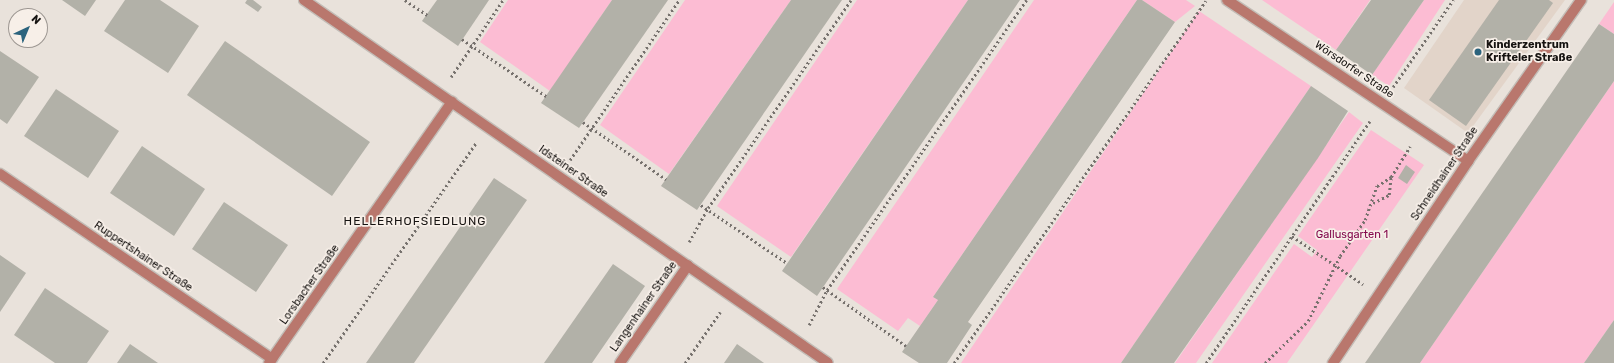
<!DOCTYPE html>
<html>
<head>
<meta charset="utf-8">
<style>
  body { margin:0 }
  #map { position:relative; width:1614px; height:363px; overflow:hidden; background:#e9e2db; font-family:Rubik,sans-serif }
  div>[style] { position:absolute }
  .built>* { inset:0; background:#e2d4c9 }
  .green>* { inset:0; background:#fcbcd3 }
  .building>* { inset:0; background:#b2b1a8 }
  .path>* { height:2.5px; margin-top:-1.25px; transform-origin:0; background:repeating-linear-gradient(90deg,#76716d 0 2px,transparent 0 5px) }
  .roads { filter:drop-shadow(1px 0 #c3bdb7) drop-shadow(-1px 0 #c3bdb7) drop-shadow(0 1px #c3bdb7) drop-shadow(0 -1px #c3bdb7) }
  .minor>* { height:10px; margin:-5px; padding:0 5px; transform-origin:5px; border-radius:5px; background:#b9776d }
  .dots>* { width:11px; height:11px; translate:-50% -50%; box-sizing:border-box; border:2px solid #f7efe8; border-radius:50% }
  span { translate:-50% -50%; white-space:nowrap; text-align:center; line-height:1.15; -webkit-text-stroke:3.5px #f7efe8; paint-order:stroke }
  .poi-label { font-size:11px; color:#161311; font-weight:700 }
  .left { translate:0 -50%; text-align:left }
  .street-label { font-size:11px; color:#161311 }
  .park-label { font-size:11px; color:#83084c }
  .neighbourhood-label { font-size:12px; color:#161311; letter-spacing:1px }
  .north { position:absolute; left:8px; top:8px; width:40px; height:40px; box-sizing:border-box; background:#f7efe8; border:1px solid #9d9792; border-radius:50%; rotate:44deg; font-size:11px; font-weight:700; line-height:16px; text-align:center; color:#161311 }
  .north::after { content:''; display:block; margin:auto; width:14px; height:18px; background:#2b637d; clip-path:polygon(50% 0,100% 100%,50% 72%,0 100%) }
</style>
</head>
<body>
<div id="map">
  <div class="built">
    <i style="clip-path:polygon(1464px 0,1565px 0,1468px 133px,1404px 88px)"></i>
  </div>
  <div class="green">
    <i style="clip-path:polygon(508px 0,612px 0,550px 91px,480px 42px)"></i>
    <i style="clip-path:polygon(685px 0,791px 0,669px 174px,600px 125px)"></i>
    <i style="clip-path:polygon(857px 0,968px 0,791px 257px,717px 206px)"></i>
    <i style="clip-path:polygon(1034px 0,1137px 0,933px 297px,938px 300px,920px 326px,908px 318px,898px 331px,837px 289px)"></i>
    <i style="clip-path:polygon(1142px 0,1186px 0,1195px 6px,1175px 22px)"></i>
    <i style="clip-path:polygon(1262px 0,1370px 0,1336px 50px)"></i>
    <i style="clip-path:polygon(1424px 0,1445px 0,1389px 86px,1372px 75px)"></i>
    <i style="clip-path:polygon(1614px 2px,1614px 34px,1599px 24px)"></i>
    <i style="clip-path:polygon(1199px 11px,1311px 86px,1121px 363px,961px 363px)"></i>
    <i style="clip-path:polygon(1614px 81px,1614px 320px,1584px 363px,1420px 363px)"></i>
    <i style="clip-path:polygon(1349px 112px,1363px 123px,1196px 363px,1175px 363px)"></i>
    <i style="clip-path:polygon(1371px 130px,1424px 165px,1287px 363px,1212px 363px,1294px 244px,1312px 257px,1317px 250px,1298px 236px)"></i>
  </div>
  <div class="building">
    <i style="clip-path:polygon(62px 0,96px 0,85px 16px)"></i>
    <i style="clip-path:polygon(125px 0,160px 0,199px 26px,168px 73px,104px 31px)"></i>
    <i style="clip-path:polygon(247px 0,253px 0,262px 7px,258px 12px,245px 3px)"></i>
    <i style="clip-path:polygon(437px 0,489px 0,458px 46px,422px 21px)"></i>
    <i style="clip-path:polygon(612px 0,668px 0,579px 128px,541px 103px)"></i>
    <i style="clip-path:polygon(791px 0,842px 0,697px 210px,661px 186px)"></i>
    <i style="clip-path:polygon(968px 0,1020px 0,817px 296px,782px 271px)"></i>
    <i style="clip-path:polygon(1137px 0,1142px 0,1175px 22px,968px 322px,972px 325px,947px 363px,919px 363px,902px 352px,938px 300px,933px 297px)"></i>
    <i style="clip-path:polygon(1371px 0,1424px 0,1372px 75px,1336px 50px)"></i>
    <i style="clip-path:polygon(1499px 0,1549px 0,1553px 3px,1466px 126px,1429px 100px)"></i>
    <i style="clip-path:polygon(1599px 24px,1614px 34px,1614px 81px,1440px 334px,1420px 363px,1365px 363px)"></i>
    <i style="clip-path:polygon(225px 41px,370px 142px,332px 196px,187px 95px)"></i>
    <i style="clip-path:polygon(0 51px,39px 77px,7px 124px,0 119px)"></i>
    <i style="clip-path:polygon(1311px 86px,1348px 111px,1318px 158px,1174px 363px,1121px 363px)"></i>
    <i style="clip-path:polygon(56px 89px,119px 131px,88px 178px,24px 136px)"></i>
    <i style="clip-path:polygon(142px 146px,205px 189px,174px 236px,110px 193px)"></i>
    <i style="clip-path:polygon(1406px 165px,1415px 172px,1407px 184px,1398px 178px)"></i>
    <i style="clip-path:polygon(494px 178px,527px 200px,414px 363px,366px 363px)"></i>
    <i style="clip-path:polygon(224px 202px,288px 245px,256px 292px,192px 249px)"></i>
    <i style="clip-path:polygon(0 255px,26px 273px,0 312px)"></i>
    <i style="clip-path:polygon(613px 264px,645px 286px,592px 363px,544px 363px)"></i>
    <i style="clip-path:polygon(45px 288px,109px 331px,87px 363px,55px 363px,14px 335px)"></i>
    <i style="clip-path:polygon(1614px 320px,1614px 363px,1584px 363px)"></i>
    <i style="clip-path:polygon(130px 344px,158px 363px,117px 363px)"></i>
    <i style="clip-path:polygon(737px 344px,764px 363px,724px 363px)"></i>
  </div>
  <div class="path">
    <i style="left:405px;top:0;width:27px;rotate:34deg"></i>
    <i style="left:462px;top:39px;width:102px;rotate:34.2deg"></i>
    <i style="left:451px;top:77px;width:93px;rotate:-56deg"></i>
    <i style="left:1393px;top:87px;width:106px;rotate:-55.4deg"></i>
    <i style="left:583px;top:122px;width:101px;rotate:34.5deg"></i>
    <i style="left:570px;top:160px;width:194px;rotate:-55.7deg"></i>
    <i style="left:1373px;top:203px;width:18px;rotate:-27deg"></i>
    <i style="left:1389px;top:195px;width:18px;rotate:-84deg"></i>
    <i style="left:701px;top:205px;width:104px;rotate:34deg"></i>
    <i style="left:1292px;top:236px;width:86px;rotate:34.1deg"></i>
    <i style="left:689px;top:242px;width:39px;rotate:-61deg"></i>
    <i style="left:708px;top:208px;width:252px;rotate:-55.5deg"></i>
    <i style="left:823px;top:287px;width:102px;rotate:35.4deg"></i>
    <i style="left:809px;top:325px;width:39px;rotate:-63deg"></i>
    <i style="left:827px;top:290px;width:352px;rotate:-55.5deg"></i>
    <i style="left:323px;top:363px;width:268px;rotate:-55.2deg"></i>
    <i style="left:685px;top:363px;width:62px;rotate:-55.5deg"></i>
    <i style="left:954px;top:363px;width:441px;rotate:-55.2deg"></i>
    <i style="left:1206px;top:363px;width:292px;rotate:-55.9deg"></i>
    <i style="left:1265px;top:363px;width:60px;rotate:-44.3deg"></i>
    <i style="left:1308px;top:321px;width:72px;rotate:-63.8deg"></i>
    <i style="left:1340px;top:256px;width:44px;rotate:-55.2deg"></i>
    <i style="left:1365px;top:220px;width:36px;rotate:-71deg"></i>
    <i style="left:1377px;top:186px;width:17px;rotate:-33deg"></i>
    <i style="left:1391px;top:177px;width:36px;rotate:-58deg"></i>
  </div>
  <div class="roads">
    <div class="minor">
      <i style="left:304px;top:0;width:637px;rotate:34.71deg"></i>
      <i style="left:1227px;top:0;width:290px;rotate:33.7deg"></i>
      <i style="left:0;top:174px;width:329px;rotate:34.2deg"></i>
      <i style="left:269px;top:363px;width:319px;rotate:-55deg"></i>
      <i style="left:620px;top:363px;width:119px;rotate:-55.2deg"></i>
      <i style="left:1333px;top:363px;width:243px;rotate:-56.2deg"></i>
      <i style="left:1468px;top:161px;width:197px;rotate:-54.9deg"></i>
    </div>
  </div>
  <div class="dots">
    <i style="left:1478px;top:52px;background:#2b637d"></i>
  </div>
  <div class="poi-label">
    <span class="left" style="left:1486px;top:52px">Kinderzentrum<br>Krifteler Straße</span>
  </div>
  <div class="street-label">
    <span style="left:1354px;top:70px;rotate:34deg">Wörsdorfer Straße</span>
    <span style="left:573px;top:172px;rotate:35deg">Idsteiner Straße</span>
    <span style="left:1445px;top:174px;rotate:-56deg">Schneidhainer Straße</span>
    <span style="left:143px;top:257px;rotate:34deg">Ruppertshainer Straße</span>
    <span style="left:310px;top:285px;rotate:-55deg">Lorsbacher Straße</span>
    <span style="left:644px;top:307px;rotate:-55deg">Langenhainer Straße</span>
  </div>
  <div class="park-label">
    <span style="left:1352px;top:235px">Gallusgarten 1</span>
  </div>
  <div class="neighbourhood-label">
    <span style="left:415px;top:222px">HELLERHOFSIEDLUNG</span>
  </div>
  <div class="north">N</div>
</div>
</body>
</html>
